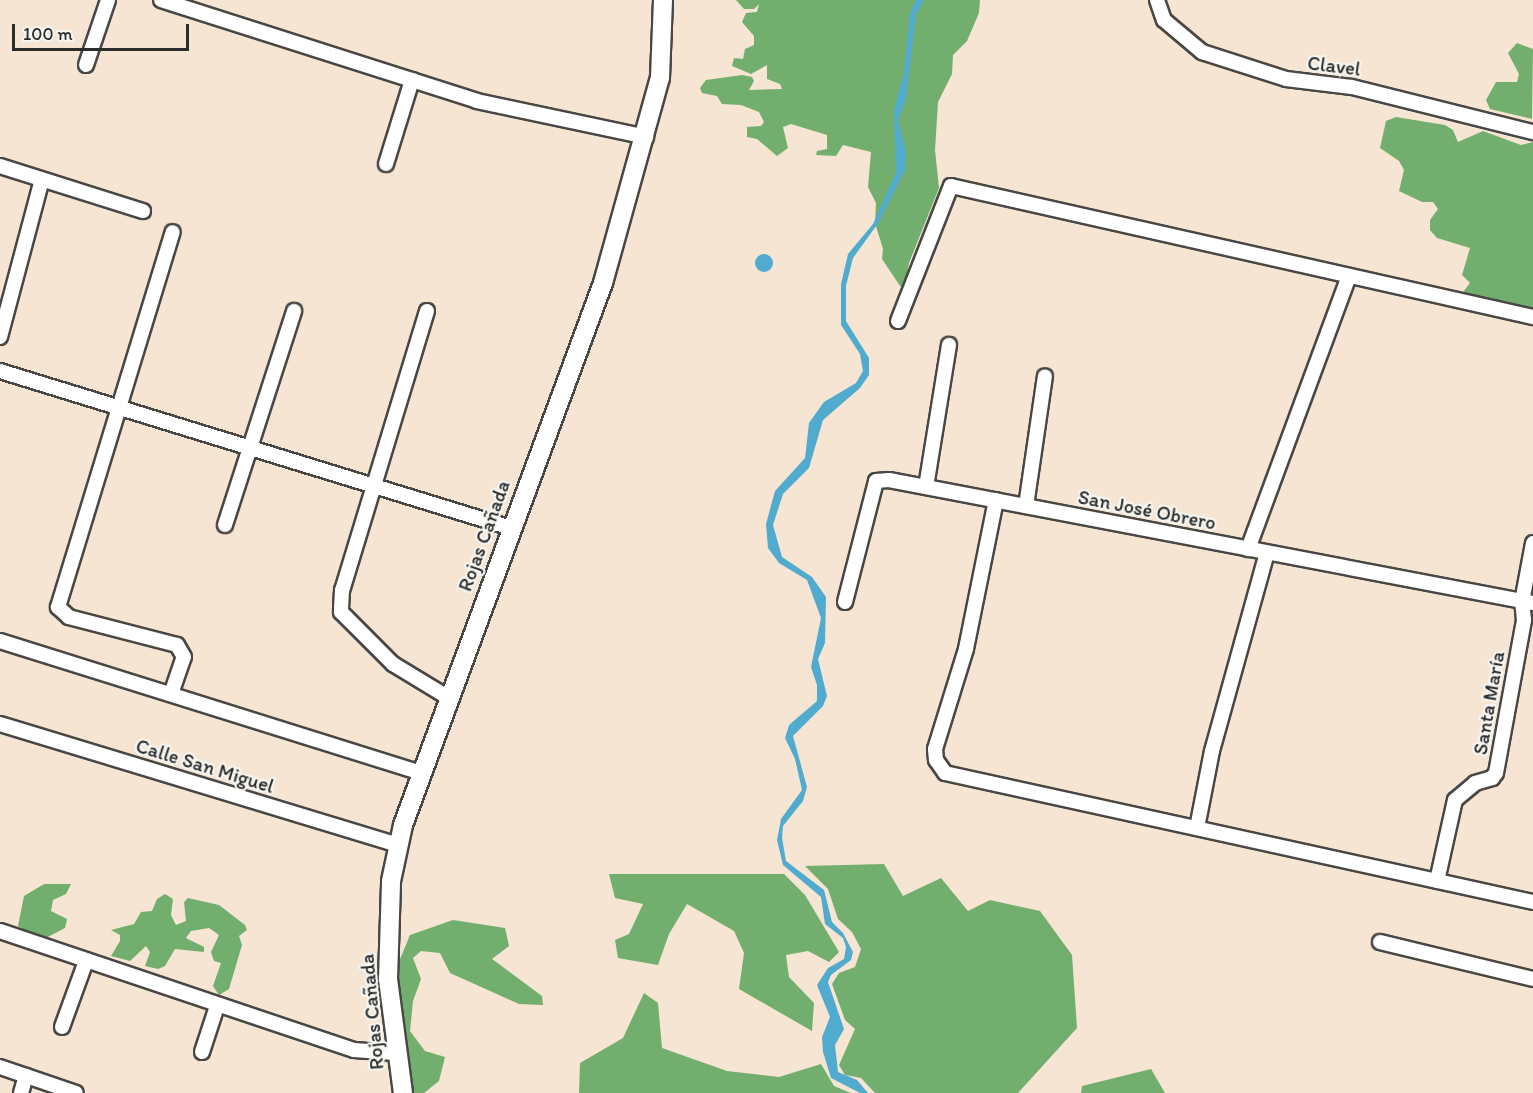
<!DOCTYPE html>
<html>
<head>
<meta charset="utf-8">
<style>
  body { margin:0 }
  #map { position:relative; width:1533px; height:1093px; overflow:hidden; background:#f5e5d2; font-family:Itim,sans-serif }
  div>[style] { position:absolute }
  .forest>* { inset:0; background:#72af6f }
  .water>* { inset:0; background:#51abcf }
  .round { border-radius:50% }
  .roads { filter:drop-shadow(2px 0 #494744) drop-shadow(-2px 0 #494744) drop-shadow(0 2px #494744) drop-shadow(0 -2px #494744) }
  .minor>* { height:14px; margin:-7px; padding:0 7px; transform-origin:7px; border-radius:7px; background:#fff }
  .major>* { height:18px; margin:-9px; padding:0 9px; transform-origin:9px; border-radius:9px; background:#fff }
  span { translate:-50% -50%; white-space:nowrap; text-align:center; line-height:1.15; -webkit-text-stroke:4.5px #f6f6f2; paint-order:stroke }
  .street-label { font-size:20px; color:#2b2b2b }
  .scale { position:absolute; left:12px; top:24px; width:177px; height:27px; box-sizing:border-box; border:3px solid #2b2b2b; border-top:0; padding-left:8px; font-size:18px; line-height:21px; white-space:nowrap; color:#2b2b2b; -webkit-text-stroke:4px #f6f6f2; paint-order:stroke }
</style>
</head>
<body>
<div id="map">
  <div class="forest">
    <i style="clip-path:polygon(736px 0,980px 0,979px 13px,967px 41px,953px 55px,952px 74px,938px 102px,935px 150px,939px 188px,909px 263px,905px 287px,900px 286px,882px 259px,883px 249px,875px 223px,876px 203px,868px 187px,871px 152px,843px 145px,836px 156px,816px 155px,817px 151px,827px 149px,827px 135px,791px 124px,783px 127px,788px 148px,777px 156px,757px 139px,747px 137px,747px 127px,761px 126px,764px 122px,759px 112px,741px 105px,722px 104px,717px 96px,702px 93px,700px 88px,706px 80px,742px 75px,752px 77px,754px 81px,749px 90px,782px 89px,780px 84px,767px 79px,767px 65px,751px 74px,732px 66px,734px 58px,743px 59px,745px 49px,754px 45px,754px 36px,742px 22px,746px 13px,757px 12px,759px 4px,754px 9px,744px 9px)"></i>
    <i style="clip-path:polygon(1517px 43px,1533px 49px,1532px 119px,1490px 109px,1486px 100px,1496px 82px,1517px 82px,1519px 74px,1508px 53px)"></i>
    <i style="clip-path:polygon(1396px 117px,1445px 125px,1453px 130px,1458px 142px,1483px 131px,1521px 145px,1533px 142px,1533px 311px,1463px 292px,1470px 283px,1462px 275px,1470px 248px,1437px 238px,1430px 230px,1430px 220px,1438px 209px,1433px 202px,1422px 202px,1399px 191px,1404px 170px,1399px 161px,1380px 148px,1386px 121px)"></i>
    <i style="clip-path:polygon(884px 864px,903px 896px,941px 878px,968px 911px,990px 900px,1040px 911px,1072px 955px,1077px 1028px,1018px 1093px,875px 1093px,861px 1078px,845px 1075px,839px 1065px,855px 1029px,845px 1020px,832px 984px,839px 973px,855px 967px,861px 949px,852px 932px,838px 919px,828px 889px,805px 866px)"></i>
    <i style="clip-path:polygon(609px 874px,784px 874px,805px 895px,839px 952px,829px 962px,808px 951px,786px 955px,789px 977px,814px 1003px,812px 1031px,739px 989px,744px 953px,734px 931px,687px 904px,669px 934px,658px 965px,618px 958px,615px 940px,629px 934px,643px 904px,615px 898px)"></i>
    <i style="clip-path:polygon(44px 884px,71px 884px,66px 894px,53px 900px,51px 911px,67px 919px,65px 928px,40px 941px,18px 926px,24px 896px)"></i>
    <i style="clip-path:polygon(165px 894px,173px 899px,171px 915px,176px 925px,186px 921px,184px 902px,188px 898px,219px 905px,245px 925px,247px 930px,239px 936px,242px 945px,229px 989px,219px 995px,213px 986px,221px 963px,214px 961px,211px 952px,219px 935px,209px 928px,191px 931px,186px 938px,204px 947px,204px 952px,175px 949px,165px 966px,158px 969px,145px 966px,150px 952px,146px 946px,130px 961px,111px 956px,120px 941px,120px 935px,111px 930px,134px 924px,141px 912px,152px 911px,157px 899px)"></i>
    <i style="clip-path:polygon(453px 920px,505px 928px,509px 946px,492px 959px,542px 996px,543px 1005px,519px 1004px,450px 973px,440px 953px,421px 951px,413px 958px,421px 979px,413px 1001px,410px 1031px,425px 1051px,445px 1057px,439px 1081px,424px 1093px,411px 1093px,393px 976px,410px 935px)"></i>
    <i style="clip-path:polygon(644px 993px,658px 1003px,662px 1048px,727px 1071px,779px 1077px,821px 1064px,834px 1086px,851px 1093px,579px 1093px,580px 1063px,623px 1038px)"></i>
    <i style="clip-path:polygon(1151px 1069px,1165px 1093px,1081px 1093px,1082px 1086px)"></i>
  </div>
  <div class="water">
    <i style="clip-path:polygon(916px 0,924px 0,916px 14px,906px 98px,898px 120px,906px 152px,905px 170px,879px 222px,853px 258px,846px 286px,846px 321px,869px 358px,869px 375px,860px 388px,823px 420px,809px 468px,783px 494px,773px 525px,782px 557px,812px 577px,826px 597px,825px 643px,818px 659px,827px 696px,823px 706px,793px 736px,807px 787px,803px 801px,783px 826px,782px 838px,786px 861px,824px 890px,832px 922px,843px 933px,853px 952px,851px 960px,831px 975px,828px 982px,844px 1029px,835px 1045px,838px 1072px,857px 1080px,868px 1093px,860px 1093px,831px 1078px,823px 1052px,822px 1037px,830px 1017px,817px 985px,828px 968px,844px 959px,846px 947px,843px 938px,825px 924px,821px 897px,783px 865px,777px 840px,781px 819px,802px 790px,795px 759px,785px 738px,789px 725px,817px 701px,817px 685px,811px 667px,821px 618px,807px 580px,779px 563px,768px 548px,766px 524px,775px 491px,805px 458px,809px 423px,824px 402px,856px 383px,863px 371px,860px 354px,841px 325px,841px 284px,848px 254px,873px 224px,896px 173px,894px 110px,904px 73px,910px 13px)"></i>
    <i class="round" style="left:755px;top:254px;width:18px;height:18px"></i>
  </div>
  <div class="roads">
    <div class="minor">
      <i style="left:161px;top:0;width:332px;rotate:17.7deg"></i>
      <i style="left:477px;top:101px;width:173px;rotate:12deg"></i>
      <i style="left:1157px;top:0;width:21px;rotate:71deg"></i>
      <i style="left:1164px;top:20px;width:50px;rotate:40.1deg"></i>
      <i style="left:1202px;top:52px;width:88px;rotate:17.8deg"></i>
      <i style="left:1286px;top:79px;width:66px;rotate:6.9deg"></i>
      <i style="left:1352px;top:87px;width:187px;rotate:14deg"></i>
      <i style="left:86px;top:65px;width:69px;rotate:-71.3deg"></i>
      <i style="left:386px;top:164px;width:88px;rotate:-72.8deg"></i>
      <i style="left:0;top:166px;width:150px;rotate:17.5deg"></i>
      <i style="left:427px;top:311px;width:292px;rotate:106.9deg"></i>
      <i style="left:342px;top:590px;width:22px;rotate:93deg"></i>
      <i style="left:341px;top:612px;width:74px;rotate:45deg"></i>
      <i style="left:393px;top:664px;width:66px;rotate:31.3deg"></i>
      <i style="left:898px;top:321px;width:145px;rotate:-68.6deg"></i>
      <i style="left:951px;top:186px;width:597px;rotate:12.69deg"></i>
      <i style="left:0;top:337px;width:163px;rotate:-75.1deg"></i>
      <i style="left:0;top:371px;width:535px;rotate:17.08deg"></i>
      <i style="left:926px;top:487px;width:144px;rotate:-80.8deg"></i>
      <i style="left:996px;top:500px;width:152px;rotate:101.4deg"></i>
      <i style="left:966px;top:649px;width:105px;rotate:107.2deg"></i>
      <i style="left:935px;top:749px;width:11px;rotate:85deg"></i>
      <i style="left:936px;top:760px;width:16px;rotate:55deg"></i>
      <i style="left:945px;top:773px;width:602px;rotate:12.37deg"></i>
      <i style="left:1026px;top:506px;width:131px;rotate:-81.7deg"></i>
      <i style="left:225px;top:525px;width:225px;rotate:-72.1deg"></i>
      <i style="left:1248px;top:549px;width:291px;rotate:-69.7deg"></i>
      <i style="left:845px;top:602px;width:125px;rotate:-75.6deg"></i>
      <i style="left:876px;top:481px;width:13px;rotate:-4deg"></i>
      <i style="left:889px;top:480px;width:656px;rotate:10.81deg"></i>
      <i style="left:0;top:641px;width:442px;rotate:17.4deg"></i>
      <i style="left:171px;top:694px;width:39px;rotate:-71deg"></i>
      <i style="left:184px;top:657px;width:14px;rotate:-120deg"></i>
      <i style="left:177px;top:645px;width:112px;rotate:-165.5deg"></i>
      <i style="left:69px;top:617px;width:15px;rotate:-138deg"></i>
      <i style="left:58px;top:607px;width:392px;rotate:-73deg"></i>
      <i style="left:0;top:724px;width:417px;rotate:16.9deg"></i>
      <i style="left:1197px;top:828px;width:78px;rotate:-79deg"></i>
      <i style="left:1212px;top:751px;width:205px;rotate:-74.5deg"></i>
      <i style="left:1437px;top:881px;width:83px;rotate:-77.5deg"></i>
      <i style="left:1455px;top:800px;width:26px;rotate:-40deg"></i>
      <i style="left:1475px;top:783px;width:18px;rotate:-16deg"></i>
      <i style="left:1492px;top:778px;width:6px;rotate:-51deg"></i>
      <i style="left:1496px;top:773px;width:156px;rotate:-79.6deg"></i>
      <i style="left:1524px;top:620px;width:18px;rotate:-96deg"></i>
      <i style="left:1522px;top:602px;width:60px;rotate:-79.4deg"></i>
      <i style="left:0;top:931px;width:373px;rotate:18.6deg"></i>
      <i style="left:354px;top:1050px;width:41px;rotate:4.2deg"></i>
      <i style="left:1380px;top:942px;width:157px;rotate:13.6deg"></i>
      <i style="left:62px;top:1027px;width:70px;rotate:-70deg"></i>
      <i style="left:202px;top:1052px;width:48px;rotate:-71.9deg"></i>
      <i style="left:0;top:1067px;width:80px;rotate:18.9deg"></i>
      <i style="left:21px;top:1093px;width:18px;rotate:-74deg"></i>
    </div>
    <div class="major">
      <i style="left:403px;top:1093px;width:115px;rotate:-97.5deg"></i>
      <i style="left:388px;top:979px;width:98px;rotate:-88.2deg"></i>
      <i style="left:391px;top:881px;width:57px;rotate:-77.9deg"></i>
      <i style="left:403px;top:825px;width:578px;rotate:-69.75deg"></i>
      <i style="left:603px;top:283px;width:213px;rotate:-74.5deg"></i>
      <i style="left:660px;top:78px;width:78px;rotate:-87.8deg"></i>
    </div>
  </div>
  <div class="street-label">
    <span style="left:1334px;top:66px;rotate:7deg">Clavel</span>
    <span style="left:1147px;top:510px;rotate:11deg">San José Obrero</span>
    <span style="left:484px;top:536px;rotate:-70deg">Rojas Cañada</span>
    <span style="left:1489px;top:703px;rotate:-80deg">Santa María</span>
    <span style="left:205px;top:766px;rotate:17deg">Calle San Miguel</span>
    <span style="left:372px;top:1012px;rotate:-95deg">Rojas Cañada</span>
  </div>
  <div class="scale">100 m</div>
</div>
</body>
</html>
